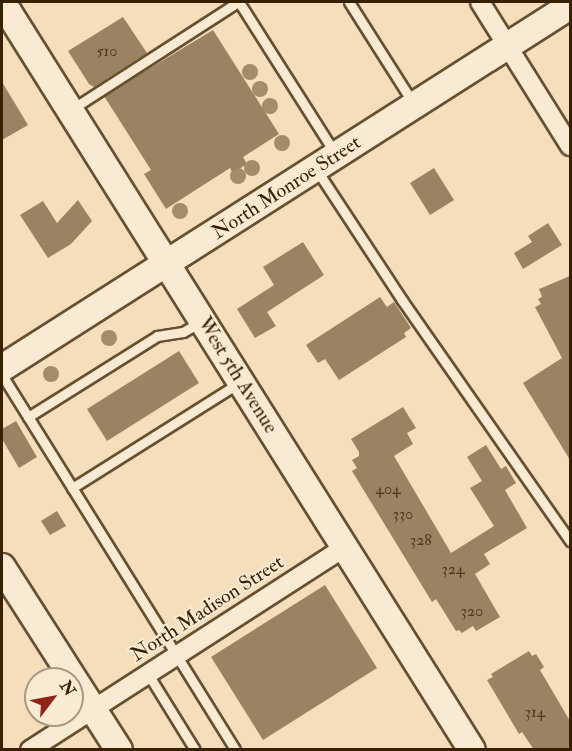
<!DOCTYPE html>
<html>
<head>
<meta charset="utf-8">
<style>
  body { margin:0 }
  #map { position:relative; width:572px; height:751px; overflow:hidden; background:#f4debb; font-family:"IM FELL Double Pica",serif }
  div>[style] { position:absolute }
  .building>* { inset:0; background:#9a8362 }
  .roads { filter:drop-shadow(2px 0 #675030) drop-shadow(-2px 0 #675030) drop-shadow(0 2px #675030) drop-shadow(0 -2px #675030) }
  .lane>* { height:9px; margin:-4.5px; padding:0 4.5px; transform-origin:4.5px; border-radius:4.5px; background:#f8ead3 }
  .street>* { height:18px; margin:-9px; padding:0 9px; transform-origin:9px; border-radius:9px; background:#f8ead3 }
  .secondary>* { height:26px; margin:-13px; padding:0 13px; transform-origin:13px; border-radius:13px; background:#f8ead3 }
  .trees>* { width:16px; height:16px; margin:-8px; border-radius:50%; background:#a28c6a }
  span { translate:-50% -50%; white-space:nowrap; text-align:center; line-height:1.15; -webkit-text-stroke:4.5px #f8ead3; paint-order:stroke }
  .number-label { font-size:16px; color:#50391a }
  .number-label span { -webkit-text-stroke-width:0 }
  .street-label { font-size:20px; color:#382002 }
  .frame { position:absolute; inset:0; border:3px solid #382002; pointer-events:none }
  .north { position:absolute; left:24px; top:667px; width:60px; height:60px; box-sizing:border-box; background:#f8ead3; border:2px solid #ab997f; border-radius:50%; rotate:58deg; font-size:16px; font-weight:700; line-height:24px; text-align:center; color:#382002 }
  .north::after { content:''; display:block; margin:auto; width:21px; height:27px; background:#8f2418; clip-path:polygon(50% 0,100% 100%,50% 72%,0 100%) }
</style>
</head>
<body>
<div id="map">
  <div class="building">
    <i style="clip-path:polygon(123px 17px,147px 53px,94px 87px,89px 84px,68px 51px)"></i>
    <i style="clip-path:polygon(213px 30px,279px 134px,243px 157px,247px 164px,233px 173px,230px 168px,166px 209px,144px 174px,151px 170px,104px 96px)"></i>
    <i style="clip-path:polygon(2px 82px,28px 125px,2px 140px)"></i>
    <i style="clip-path:polygon(434px 168px,454px 200px,430px 215px,410px 183px)"></i>
    <i style="clip-path:polygon(78px 200px,92px 221px,71px 244px,48px 258px,20px 215px,43px 201px,57px 223px)"></i>
    <i style="clip-path:polygon(548px 223px,562px 245px,523px 269px,514px 253px,532px 242px,528px 236px)"></i>
    <i style="clip-path:polygon(303px 242px,324px 275px,267px 312px,276px 326px,255px 338px,237px 309px,274px 285px,263px 267px)"></i>
    <i style="clip-path:polygon(570px 276px,570px 460px,523px 383px,562px 358px,535px 307px,541px 304px,538px 299px,542px 297px,539px 289px)"></i>
    <i style="clip-path:polygon(380px 297px,387px 307px,394px 302px,411px 328px,404px 333px,406px 337px,339px 380px,325px 359px,318px 363px,306px 345px)"></i>
    <i style="clip-path:polygon(179px 351px,199px 383px,107px 441px,87px 409px)"></i>
    <i style="clip-path:polygon(403px 407px,416px 428px,407px 433px,413px 444px,394px 456px,451px 553px,494px 526px,470px 488px,482px 481px,467px 457px,486px 445px,501px 469px,506px 466px,516px 483px,505px 490px,527px 528px,484px 554px,490px 564px,475px 574px,500px 617px,476px 631px,473px 626px,462px 633px,459px 630px,456px 631px,436px 599px,432px 602px,352px 471px,357px 468px,352px 460px,359px 456px,359px 452px,351px 439px)"></i>
    <i style="clip-path:polygon(16px 421px,37px 457px,19px 468px,2px 439px,2px 429px)"></i>
    <i style="clip-path:polygon(57px 511px,66px 526px,50px 535px,41px 521px)"></i>
    <i style="clip-path:polygon(325px 585px,377px 668px,263px 740px,211px 657px)"></i>
    <i style="clip-path:polygon(529px 651px,532px 656px,536px 654px,544px 667px,540px 670px,570px 721px,570px 750px,534px 750px,522px 732px,519px 734px,487px 680px,493px 677px,491px 674px)"></i>
  </div>
  <div class="roads">
    <div class="lane">
      <i style="left:239px;top:2px;width:179px;rotate:57.6deg"></i>
      <i style="left:349px;top:2px;width:120px;rotate:57.6deg"></i>
      <i style="left:72px;top:109px;width:197px;rotate:-32.8deg"></i>
      <i style="left:316px;top:169px;width:157px;rotate:56.7deg"></i>
      <i style="left:402px;top:300px;width:294px;rotate:55.1deg"></i>
      <i style="left:2px;top:375px;width:441px;rotate:58.1deg"></i>
      <i style="left:28px;top:417px;width:152px;rotate:-32.1deg"></i>
      <i style="left:157px;top:336px;width:26px;rotate:-9deg"></i>
      <i style="left:183px;top:332px;width:20px;rotate:-30deg"></i>
      <i style="left:72px;top:488px;width:199px;rotate:-32.2deg"></i>
      <i style="left:148px;top:674px;width:89px;rotate:58.3deg"></i>
    </div>
    <div class="street">
      <i style="left:480px;top:2px;width:170px;rotate:58deg"></i>
      <i style="left:30px;top:750px;width:376px;rotate:-32.8deg"></i>
    </div>
    <div class="secondary">
      <i style="left:2px;top:2px;width:883px;rotate:57.86deg"></i>
      <i style="left:2px;top:368px;width:674px;rotate:-32.51deg"></i>
      <i style="left:2px;top:567px;width:217px;rotate:57.4deg"></i>
    </div>
  </div>
  <div class="trees">
    <i style="left:250px;top:72px"></i>
    <i style="left:260px;top:89px"></i>
    <i style="left:270px;top:106px"></i>
    <i style="left:282px;top:143px"></i>
    <i style="left:252px;top:168px"></i>
    <i style="left:238px;top:176px"></i>
    <i style="left:180px;top:211px"></i>
    <i style="left:109px;top:338px"></i>
    <i style="left:51px;top:374px"></i>
  </div>
  <div class="number-label">
    <span style="left:107px;top:51px">510</span>
    <span style="left:388px;top:489px">404</span>
    <span style="left:403px;top:514px">330</span>
    <span style="left:421px;top:540px">328</span>
    <span style="left:453px;top:569px">324</span>
    <span style="left:472px;top:611px">320</span>
    <span style="left:535px;top:712px">314</span>
  </div>
  <div class="street-label">
    <span style="left:286px;top:187px;rotate:-33deg">North Monroe Street</span>
    <span style="left:238px;top:375px;rotate:58deg">West 5th Avenue</span>
    <span style="left:207px;top:608px;rotate:-33deg">North Madison Street</span>
  </div>
  <div class="frame"></div>
  <div class="north">N</div>
</div>
</body>
</html>
